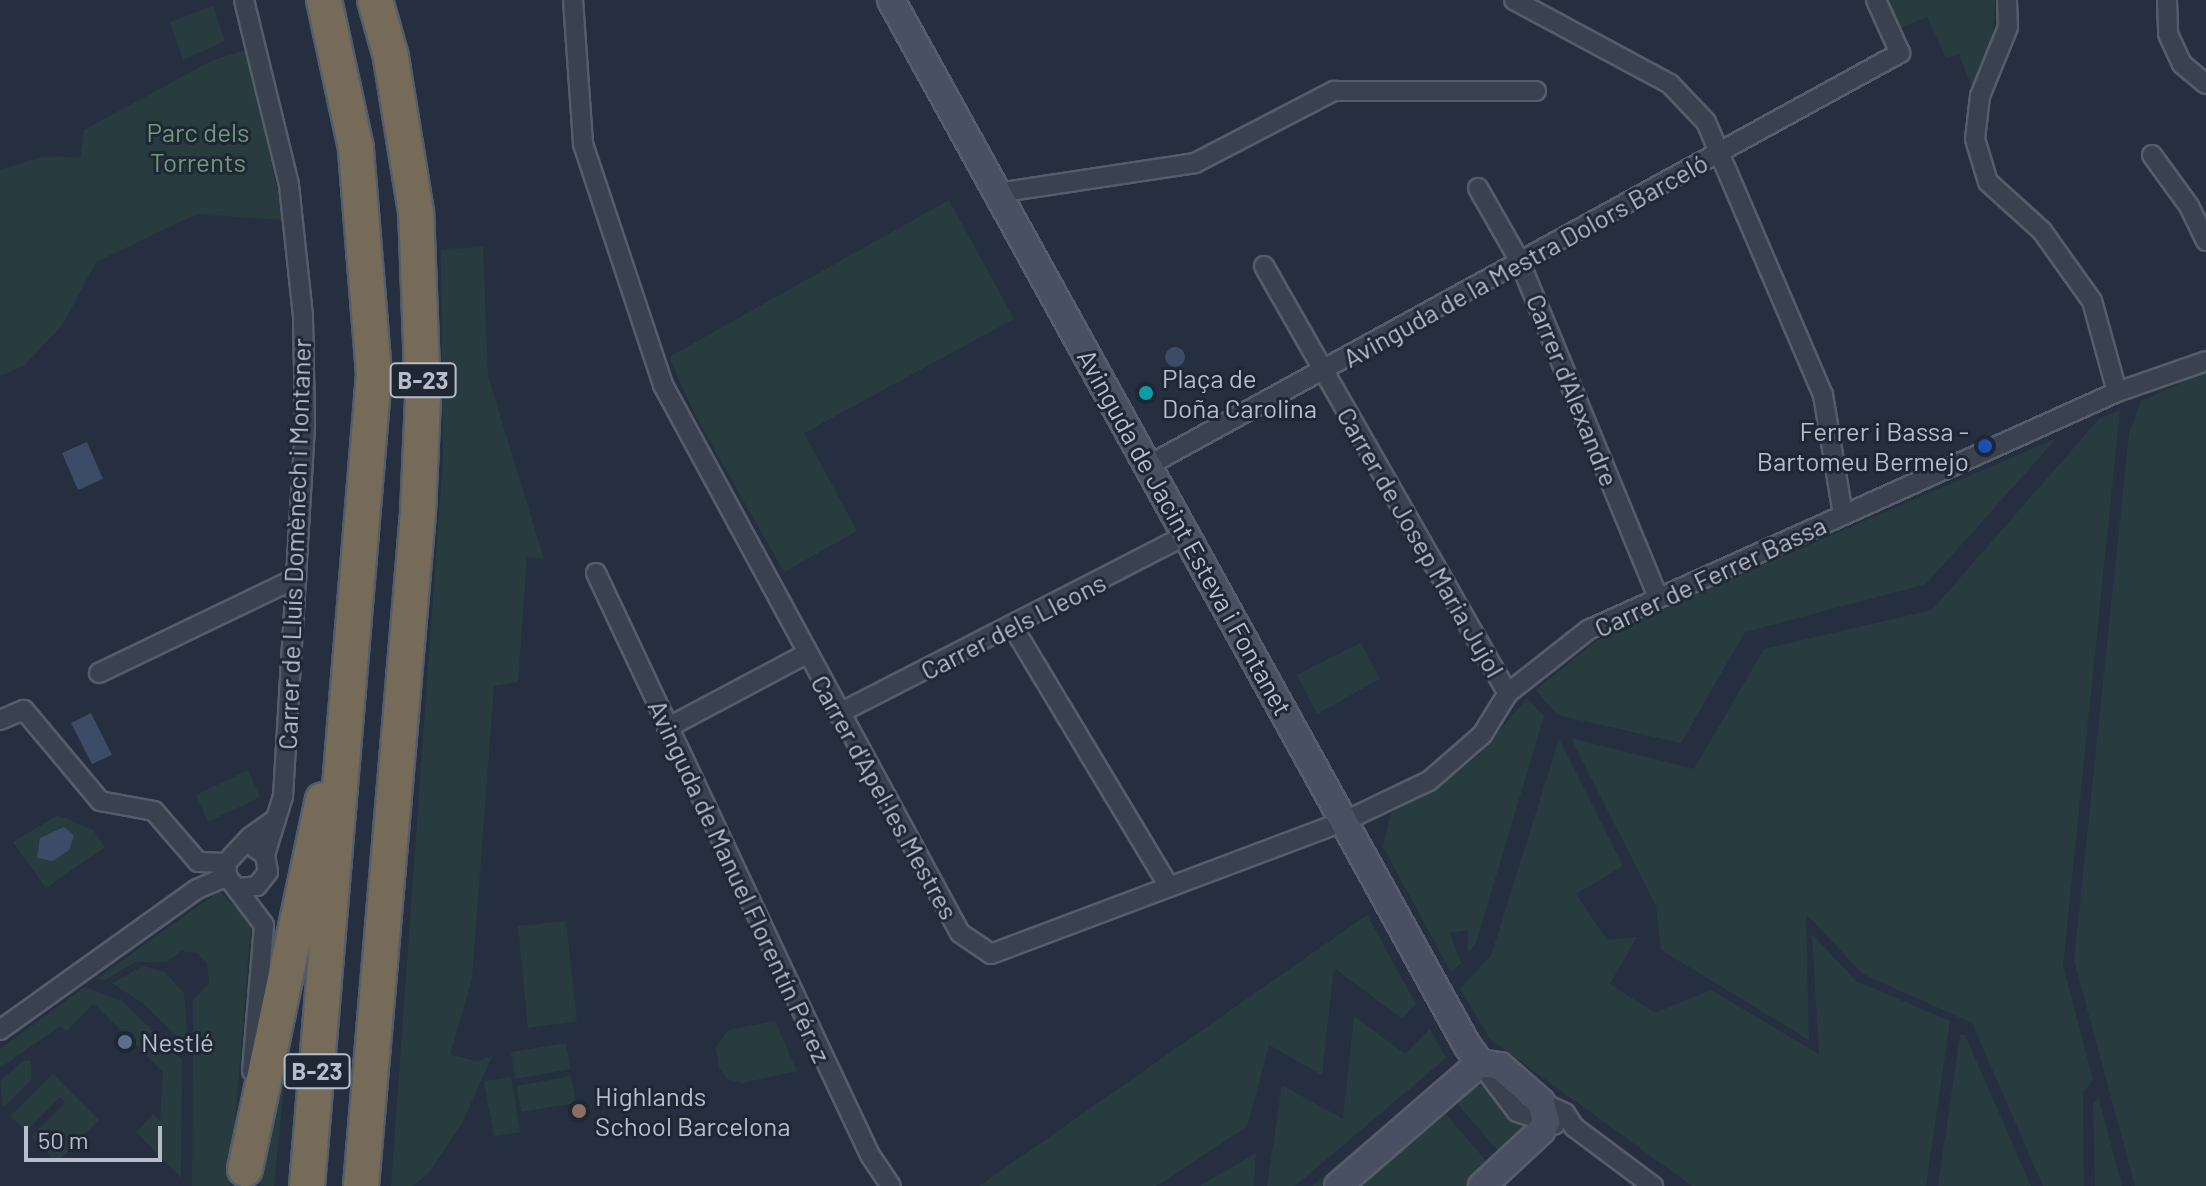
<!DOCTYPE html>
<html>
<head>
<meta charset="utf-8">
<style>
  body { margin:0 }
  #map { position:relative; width:2206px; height:1186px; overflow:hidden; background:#262f3f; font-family:Barlow,sans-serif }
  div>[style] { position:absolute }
  .green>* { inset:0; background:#283c40 }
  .water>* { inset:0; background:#3c4c67 }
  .round { border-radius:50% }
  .roads { filter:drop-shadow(2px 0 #555d6a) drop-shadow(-2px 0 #555d6a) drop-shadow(0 2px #555d6a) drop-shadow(0 -2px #555d6a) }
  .street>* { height:18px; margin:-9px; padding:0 9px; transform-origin:9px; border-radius:9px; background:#3a424f }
  .secondary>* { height:26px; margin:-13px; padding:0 13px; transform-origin:13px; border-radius:13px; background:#485062 }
  .highway>* { height:34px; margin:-17px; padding:0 17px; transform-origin:17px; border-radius:17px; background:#756b58 }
  .dots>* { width:22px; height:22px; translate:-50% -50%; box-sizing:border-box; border:4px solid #1f2734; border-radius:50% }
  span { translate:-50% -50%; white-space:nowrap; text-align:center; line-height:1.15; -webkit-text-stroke:6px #1f2734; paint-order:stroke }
  .shield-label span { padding:2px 6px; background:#1f2734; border:2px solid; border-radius:6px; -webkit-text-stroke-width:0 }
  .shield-label { font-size:24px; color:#b7bdca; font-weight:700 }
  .park-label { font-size:26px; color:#6f9a7b }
  .street-label { font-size:26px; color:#b7bdca }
  .poi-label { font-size:26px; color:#b7bdca }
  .left { translate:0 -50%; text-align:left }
  .right { translate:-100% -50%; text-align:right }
  .scale { position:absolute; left:24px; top:1126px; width:138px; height:36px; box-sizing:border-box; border:4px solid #b7bdca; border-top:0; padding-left:10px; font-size:24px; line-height:28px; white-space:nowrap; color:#b7bdca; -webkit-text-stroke:6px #1f2734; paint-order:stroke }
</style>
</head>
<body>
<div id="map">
  <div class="green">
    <i style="clip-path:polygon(1884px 0,1995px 0,1992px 42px,1973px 91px,1959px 54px,1946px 58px,1927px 17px,1901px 28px,1893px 23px)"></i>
    <i style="clip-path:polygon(213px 6px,225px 41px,183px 60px,170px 22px)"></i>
    <i style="clip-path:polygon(246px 50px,284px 220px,197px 214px,96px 262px,63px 324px,25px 365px,0 376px,0 170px,44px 156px,80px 158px,84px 130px,213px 60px)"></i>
    <i style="clip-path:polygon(949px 200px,1014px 319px,804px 433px,857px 531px,784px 572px,695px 415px,669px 357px)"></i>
    <i style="clip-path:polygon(483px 247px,488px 376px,544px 559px,527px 557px,518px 682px,494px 686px,472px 979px,450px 1055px,477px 1061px,492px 1056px,462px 1123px,429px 1173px,413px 1186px,391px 1186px,443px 459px,441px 250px)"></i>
    <i style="clip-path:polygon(2206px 372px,2206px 1186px,2135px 1186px,2074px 960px,2129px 434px,2141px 401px)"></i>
    <i style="clip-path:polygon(2120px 410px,2063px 966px,2093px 1079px,2083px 1093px,2084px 1186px,2043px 1186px,1972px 1023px,1863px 974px,1806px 914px,1809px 1040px,1661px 950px,1656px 906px,1571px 738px,1694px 769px,1764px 649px,1932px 610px,2099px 419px)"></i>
    <i style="clip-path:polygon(2057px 438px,1926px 584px,1745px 632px,1681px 743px,1557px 715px,1536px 690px,1595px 642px,1651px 613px)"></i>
    <i style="clip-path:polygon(1361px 643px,1380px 679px,1317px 714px,1297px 675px)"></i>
    <i style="clip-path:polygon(1527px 698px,1544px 716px,1476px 943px,1468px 954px,1468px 930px,1450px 933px,1461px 963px,1451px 972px,1383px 847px,1391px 813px,1438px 788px,1480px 754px)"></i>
    <i style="clip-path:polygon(1559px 739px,1623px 866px,1576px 894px,1607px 940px,1637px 937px,1610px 984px,1655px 1013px,1711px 990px,1819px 1054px,1812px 934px,1856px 981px,1950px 1021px,1926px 1186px,1692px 1186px,1490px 1039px,1460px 988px,1491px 956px)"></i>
    <i style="clip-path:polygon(248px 770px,260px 797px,208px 822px,196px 795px)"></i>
    <i style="clip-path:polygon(58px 815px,93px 830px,105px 847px,46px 888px,13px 842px)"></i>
    <i style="clip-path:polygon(219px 891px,251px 923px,230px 1186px,192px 1186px,193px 1000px,209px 983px,207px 963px,197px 953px,182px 951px,166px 962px,135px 962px,105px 980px,97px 979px)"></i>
    <i style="clip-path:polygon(1367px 915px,1416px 1004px,1402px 1019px,1334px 968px,1322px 1075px,1269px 1045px,1247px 1127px,1156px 1186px,979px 1186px)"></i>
    <i style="clip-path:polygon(566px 921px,577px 1021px,528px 1028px,518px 926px)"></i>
    <i style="clip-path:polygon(297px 956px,274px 1186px,260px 1186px,261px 1163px)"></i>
    <i style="clip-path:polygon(143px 966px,165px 972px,184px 993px,188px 1047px,144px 1004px,112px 983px)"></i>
    <i style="clip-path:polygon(85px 987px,122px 1001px,182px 1059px,181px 1178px,136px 1132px,153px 1114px,160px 1120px,163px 1072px,94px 1004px,66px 1031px,60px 1026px,0 1068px,0 1049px)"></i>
    <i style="clip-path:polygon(1354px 1016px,1405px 1054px,1430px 1029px,1446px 1058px,1295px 1186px,1267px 1186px,1282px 1085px,1343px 1119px)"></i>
    <i style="clip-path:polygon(775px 1021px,797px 1071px,742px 1083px,727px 1079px,719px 1068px,716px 1047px,728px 1030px)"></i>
    <i style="clip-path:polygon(1960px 1035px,1965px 1035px,2031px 1186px,1938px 1186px)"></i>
    <i style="clip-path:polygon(566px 1043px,570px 1069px,515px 1079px,511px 1052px)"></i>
    <i style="clip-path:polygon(24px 1060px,31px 1061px,31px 1080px,3px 1108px,0 1081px)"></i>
    <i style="clip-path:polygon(53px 1074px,99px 1120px,57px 1162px,31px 1137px,65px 1103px,60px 1097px,26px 1131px,10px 1116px)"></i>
    <i style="clip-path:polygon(571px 1076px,576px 1103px,521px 1112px,517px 1086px)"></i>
    <i style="clip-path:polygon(511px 1077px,520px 1132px,494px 1136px,484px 1081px)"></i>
    <i style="clip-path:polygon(1477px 1086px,1487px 1086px,1524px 1126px,1504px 1158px,1456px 1102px)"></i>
    <i style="clip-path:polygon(1424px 1091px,1431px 1099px,1329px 1186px,1312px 1186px)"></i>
    <i style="clip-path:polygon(2099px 1099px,2122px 1186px,2095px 1186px,2093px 1102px)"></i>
    <i style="clip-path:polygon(1444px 1112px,1493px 1169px,1475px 1186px,1357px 1186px)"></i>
    <i style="clip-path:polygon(1256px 1153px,1254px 1186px,1200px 1186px)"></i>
  </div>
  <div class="water">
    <i class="round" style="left:1165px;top:347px;width:20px;height:20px"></i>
    <i style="clip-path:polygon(87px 442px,103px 479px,78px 490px,62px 453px)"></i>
    <i style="clip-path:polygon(91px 713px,112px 755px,92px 764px,71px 723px)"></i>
    <i style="clip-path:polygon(64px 827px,74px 835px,69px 850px,53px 861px,37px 858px,40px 838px)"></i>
  </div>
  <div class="roads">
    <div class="street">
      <i style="left:244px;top:0;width:190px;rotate:76.3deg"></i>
      <i style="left:289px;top:185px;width:133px;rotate:83.9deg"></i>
      <i style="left:303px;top:317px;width:109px;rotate:88.9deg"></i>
      <i style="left:305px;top:426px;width:371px;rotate:93.4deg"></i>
      <i style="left:283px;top:796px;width:62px;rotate:107deg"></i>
      <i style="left:573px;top:0;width:144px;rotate:86deg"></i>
      <i style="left:583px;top:144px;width:254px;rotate:71.6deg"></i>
      <i style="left:663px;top:385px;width:623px;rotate:61.54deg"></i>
      <i style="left:960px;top:933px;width:37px;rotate:34deg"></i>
      <i style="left:991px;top:954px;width:378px;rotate:-20.6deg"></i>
      <i style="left:1345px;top:821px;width:93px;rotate:-25.5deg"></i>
      <i style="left:1429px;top:781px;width:70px;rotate:-41deg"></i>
      <i style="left:1482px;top:735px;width:49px;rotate:-58.2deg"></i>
      <i style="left:1508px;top:693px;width:102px;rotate:-38.2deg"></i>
      <i style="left:1588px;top:630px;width:580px;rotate:-24.22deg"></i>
      <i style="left:2117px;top:392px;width:94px;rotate:-19.2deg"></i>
      <i style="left:1514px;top:0;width:177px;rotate:28.3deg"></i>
      <i style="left:1670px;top:84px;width:52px;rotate:46.5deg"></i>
      <i style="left:1706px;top:122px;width:297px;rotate:66.8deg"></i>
      <i style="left:1823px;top:395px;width:122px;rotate:80.5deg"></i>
      <i style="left:2007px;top:0;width:27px;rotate:88deg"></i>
      <i style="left:2008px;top:27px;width:74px;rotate:112.1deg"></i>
      <i style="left:1980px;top:96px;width:43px;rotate:96.6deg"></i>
      <i style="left:1975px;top:139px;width:45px;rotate:73.2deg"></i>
      <i style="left:1988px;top:182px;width:73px;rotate:42.2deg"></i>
      <i style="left:2042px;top:231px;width:86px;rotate:54.5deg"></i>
      <i style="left:2092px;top:301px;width:94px;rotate:74.6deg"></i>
      <i style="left:2167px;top:0;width:34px;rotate:88deg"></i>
      <i style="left:2168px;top:34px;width:33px;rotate:65deg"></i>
      <i style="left:2182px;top:64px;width:31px;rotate:40deg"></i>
      <i style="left:2152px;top:155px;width:63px;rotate:54deg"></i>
      <i style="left:2189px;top:206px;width:39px;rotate:64deg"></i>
      <i style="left:1478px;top:188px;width:83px;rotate:60.3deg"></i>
      <i style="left:1519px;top:260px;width:365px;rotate:67.6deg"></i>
      <i style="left:997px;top:193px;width:200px;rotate:-8.6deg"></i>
      <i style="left:1195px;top:163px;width:157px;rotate:-27.4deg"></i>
      <i style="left:1334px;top:91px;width:202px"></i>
      <i style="left:1264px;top:266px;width:492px;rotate:60.3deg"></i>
      <i style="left:1149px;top:465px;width:857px;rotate:-28.75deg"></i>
      <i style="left:1900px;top:53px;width:58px;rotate:-114.4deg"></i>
      <i style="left:596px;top:573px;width:643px;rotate:64.79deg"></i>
      <i style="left:870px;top:1155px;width:37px;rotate:56deg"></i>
      <i style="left:1013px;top:627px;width:303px;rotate:59deg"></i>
      <i style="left:99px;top:673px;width:219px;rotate:-25.7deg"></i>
      <i style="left:838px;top:714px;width:392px;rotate:-27.2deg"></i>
      <i style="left:0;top:720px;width:26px;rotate:-23deg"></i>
      <i style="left:24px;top:710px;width:119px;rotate:50.1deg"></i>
      <i style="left:100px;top:801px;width:55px;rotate:10.5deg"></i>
      <i style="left:154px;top:811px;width:67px;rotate:49.2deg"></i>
      <i style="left:198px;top:862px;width:28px;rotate:2deg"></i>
      <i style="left:667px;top:728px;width:157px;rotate:-28deg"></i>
      <i style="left:240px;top:888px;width:17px;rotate:-7deg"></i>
      <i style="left:257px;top:886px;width:18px;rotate:-52deg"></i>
      <i style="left:268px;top:872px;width:17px;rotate:-100deg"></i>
      <i style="left:265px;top:855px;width:12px;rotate:-145deg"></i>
      <i style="left:0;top:1030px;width:242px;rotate:-35.6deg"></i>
      <i style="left:197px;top:889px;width:33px;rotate:-23deg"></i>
      <i style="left:1480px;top:1063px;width:61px;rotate:52.9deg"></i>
      <i style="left:1517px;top:1112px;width:40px;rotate:18deg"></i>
      <i style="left:252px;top:1071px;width:146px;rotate:-85.3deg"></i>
      <i style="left:264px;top:925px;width:61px;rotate:-127.1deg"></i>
      <i style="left:227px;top:876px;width:13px;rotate:-94deg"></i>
      <i style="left:226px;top:863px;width:35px;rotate:-47deg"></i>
      <i style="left:250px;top:837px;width:32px;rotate:-35deg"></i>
      <i style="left:1541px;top:1102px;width:26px;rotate:25deg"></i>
      <i style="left:1565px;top:1113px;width:17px;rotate:57deg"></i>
      <i style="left:1574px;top:1127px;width:99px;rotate:36.8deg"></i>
    </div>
    <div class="secondary">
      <i style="left:891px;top:0;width:1193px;rotate:61.14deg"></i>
      <i style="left:1467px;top:1045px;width:22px;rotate:54deg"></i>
      <i style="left:1480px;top:1063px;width:20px;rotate:9deg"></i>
      <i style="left:1500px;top:1066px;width:55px;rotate:41.3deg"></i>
      <i style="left:1541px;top:1102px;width:21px;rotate:76deg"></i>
      <i style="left:1546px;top:1122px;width:10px;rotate:119deg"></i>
      <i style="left:1541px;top:1131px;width:81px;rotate:137deg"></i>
      <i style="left:1338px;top:1186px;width:188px;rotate:-40.9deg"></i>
    </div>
    <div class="highway">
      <i style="left:245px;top:1169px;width:377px;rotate:-78.1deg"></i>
      <i style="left:307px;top:1186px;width:815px;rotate:-85.28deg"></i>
      <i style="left:374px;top:374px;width:227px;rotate:-94.6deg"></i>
      <i style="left:356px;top:148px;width:151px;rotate:-102.2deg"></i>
      <i style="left:361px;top:1186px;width:675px;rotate:-85.16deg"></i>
      <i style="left:418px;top:513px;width:114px;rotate:-87.5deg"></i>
      <i style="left:423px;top:399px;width:187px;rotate:-92.1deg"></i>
      <i style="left:416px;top:212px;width:157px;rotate:-99.2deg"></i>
      <i style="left:391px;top:57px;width:59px;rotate:-105.7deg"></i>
    </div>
  </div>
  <div class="dots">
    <i style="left:1146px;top:393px;background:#0f9aa8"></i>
    <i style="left:1985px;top:446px;background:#1a4fb4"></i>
    <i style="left:125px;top:1042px;background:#5c6f8a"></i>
    <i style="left:579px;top:1111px;background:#8d6e63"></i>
  </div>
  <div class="shield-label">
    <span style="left:423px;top:380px">B-23</span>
    <span style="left:317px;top:1071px">B-23</span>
  </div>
  <div class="park-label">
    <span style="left:198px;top:147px">Parc dels<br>Torrents</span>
  </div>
  <div class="street-label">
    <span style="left:1525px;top:260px;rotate:-29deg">Avinguda de la Mestra Dolors Barceló</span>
    <span style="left:1573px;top:390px;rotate:68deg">Carrer d'Alexandre</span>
    <span style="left:1185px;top:532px;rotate:61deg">Avinguda de Jacint Esteva i Fontanet</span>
    <span style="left:1421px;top:542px;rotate:60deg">Carrer de Josep Maria Jujol</span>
    <span style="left:294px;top:544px;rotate:-88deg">Carrer de Lluís Domènech i Montaner</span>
    <span style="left:1710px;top:576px;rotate:-25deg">Carrer de Ferrer Bassa</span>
    <span style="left:1013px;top:626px;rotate:-27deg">Carrer dels Lleons</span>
    <span style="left:885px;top:797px;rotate:61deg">Carrer d'Apel·les Mestres</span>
    <span style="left:740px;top:881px;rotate:65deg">Avinguda de Manuel Florentín Pérez</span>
  </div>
  <div class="poi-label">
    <span class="left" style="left:1162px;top:393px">Plaça de<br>Doña Carolina</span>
    <span class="right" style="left:1969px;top:446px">Ferrer i Bassa -<br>Bartomeu Bermejo</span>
    <span class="left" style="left:141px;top:1042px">Nestlé</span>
    <span class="left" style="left:595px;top:1111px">Highlands<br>School Barcelona</span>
  </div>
  <div class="scale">50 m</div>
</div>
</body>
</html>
